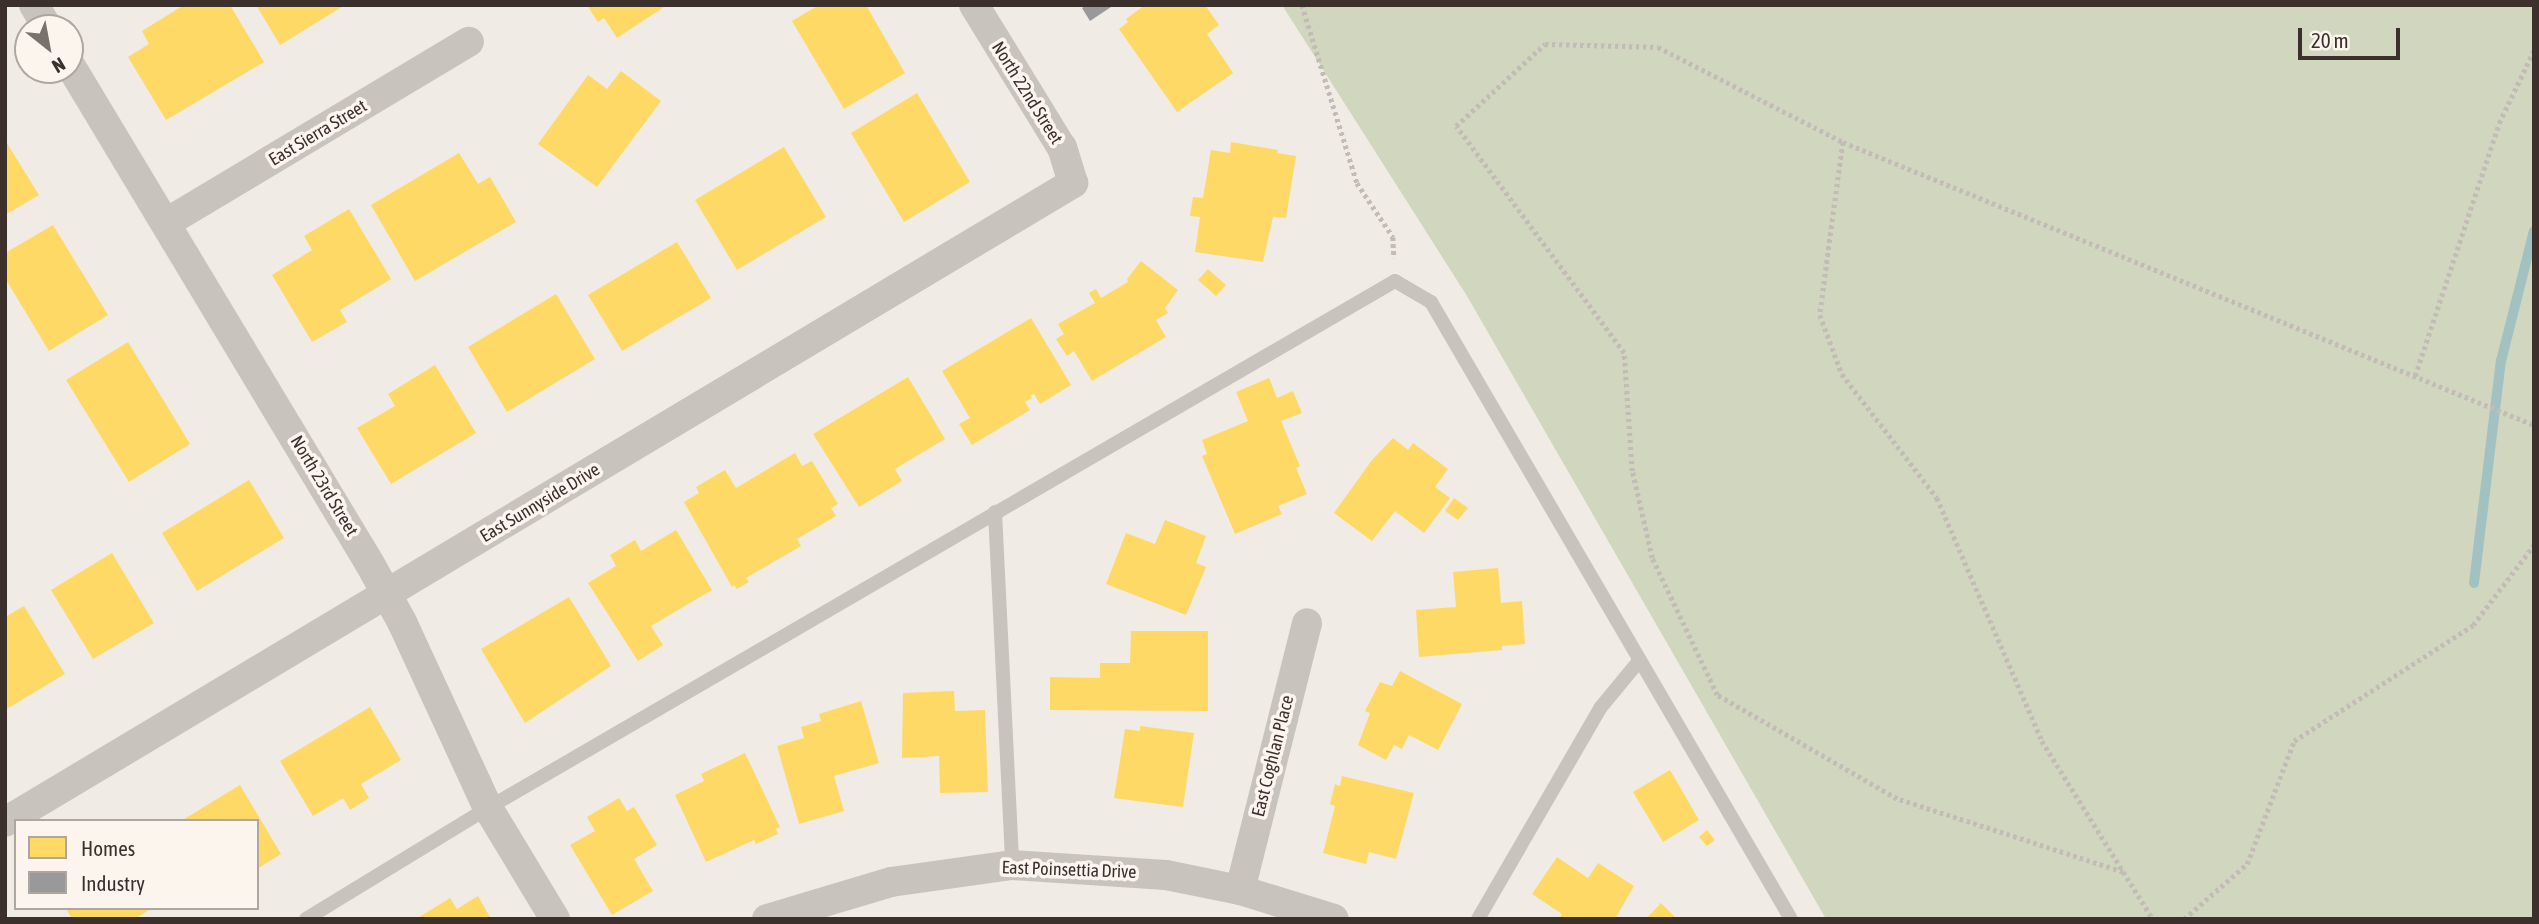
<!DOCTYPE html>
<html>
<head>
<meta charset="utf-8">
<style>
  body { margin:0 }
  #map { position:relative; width:2539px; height:924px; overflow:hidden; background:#f0ebe5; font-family:"Asap Condensed",sans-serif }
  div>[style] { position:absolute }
  .green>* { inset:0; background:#d1d6bf }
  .homes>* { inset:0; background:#ffd966 }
  .industry>* { inset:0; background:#999 }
  .stream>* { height:10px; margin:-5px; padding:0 5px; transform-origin:5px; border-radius:5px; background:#a1c2c1 }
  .path>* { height:4.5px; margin-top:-2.25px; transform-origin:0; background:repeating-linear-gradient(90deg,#c2bbb6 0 3.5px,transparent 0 7px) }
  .service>* { height:14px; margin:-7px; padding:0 7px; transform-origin:7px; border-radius:7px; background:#c9c3be }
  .minor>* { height:30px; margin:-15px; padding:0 15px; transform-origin:15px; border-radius:15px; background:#c9c3be }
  span { translate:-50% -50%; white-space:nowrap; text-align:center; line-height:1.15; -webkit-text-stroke:7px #fbf5ee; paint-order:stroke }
  .street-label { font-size:18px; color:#3b302b }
  .frame { position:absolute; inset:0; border:7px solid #3b302b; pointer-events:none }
  .legend { position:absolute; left:14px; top:819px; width:245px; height:91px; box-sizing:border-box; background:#fbf5ee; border:2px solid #aea6a0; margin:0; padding:9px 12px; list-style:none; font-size:21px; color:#3b302b }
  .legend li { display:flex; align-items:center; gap:14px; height:35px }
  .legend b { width:35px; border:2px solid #aea6a0 }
  .north { position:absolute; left:14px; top:14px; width:70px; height:70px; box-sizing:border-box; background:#fbf5ee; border:2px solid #aea6a0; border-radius:50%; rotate:149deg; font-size:19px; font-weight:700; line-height:28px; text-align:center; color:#3b302b }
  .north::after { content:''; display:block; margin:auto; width:24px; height:32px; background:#7a716c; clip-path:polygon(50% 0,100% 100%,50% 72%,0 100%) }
  .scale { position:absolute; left:2298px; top:28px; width:102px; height:32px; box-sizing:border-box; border:4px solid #3b302b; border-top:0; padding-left:9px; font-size:21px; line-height:24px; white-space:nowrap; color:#3b302b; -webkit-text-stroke:5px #fbf5ee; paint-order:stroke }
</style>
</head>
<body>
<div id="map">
  <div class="green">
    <i style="clip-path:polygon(1282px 5px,2534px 5px,2534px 919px,1826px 919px,1467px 296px)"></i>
  </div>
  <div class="homes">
    <i style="clip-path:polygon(184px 5px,230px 5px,264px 62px,166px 120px,128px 57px,149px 44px,142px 31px)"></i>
    <i style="clip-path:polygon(256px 5px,345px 5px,280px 45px)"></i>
    <i style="clip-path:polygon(587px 5px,667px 5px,617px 38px,604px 18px,598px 22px)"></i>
    <i style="clip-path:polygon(819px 5px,866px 5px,905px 73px,844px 109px,792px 21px)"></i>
    <i style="clip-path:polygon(1145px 5px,1205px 5px,1219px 25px,1207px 34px,1233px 73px,1177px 112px,1119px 29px,1128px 22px,1126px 19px)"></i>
    <i style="clip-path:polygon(621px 71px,661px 101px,597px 187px,538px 144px,588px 75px,607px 89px)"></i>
    <i style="clip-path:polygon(917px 93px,970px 182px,904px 222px,851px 133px)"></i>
    <i style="clip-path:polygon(5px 140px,39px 195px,5px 215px)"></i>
    <i style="clip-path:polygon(1231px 142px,1278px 150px,1277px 153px,1296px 156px,1286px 218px,1273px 217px,1263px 262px,1195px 252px,1200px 217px,1190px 216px,1193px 197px,1203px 198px,1211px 150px,1230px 153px)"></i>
    <i style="clip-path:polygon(784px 147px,826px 217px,737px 270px,695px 200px)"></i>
    <i style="clip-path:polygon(459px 153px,478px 184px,490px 177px,516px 222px,415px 281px,371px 205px)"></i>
    <i style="clip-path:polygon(349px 209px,391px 279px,340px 310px,347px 322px,312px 342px,272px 275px,312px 250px,304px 236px)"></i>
    <i style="clip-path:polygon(53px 225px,108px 315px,49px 351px,5px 278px,5px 253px)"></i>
    <i style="clip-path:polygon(677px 242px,711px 298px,622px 351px,588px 295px)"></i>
    <i style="clip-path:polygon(1141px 261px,1178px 290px,1165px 308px,1168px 313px,1156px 320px,1166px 337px,1092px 381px,1074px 351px,1067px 356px,1056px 339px,1064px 334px,1058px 324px,1095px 303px,1089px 293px,1096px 289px,1101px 298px,1128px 282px,1127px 279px)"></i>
    <i style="clip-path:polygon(1208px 269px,1226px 285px,1216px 296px,1198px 280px)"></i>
    <i style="clip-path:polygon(556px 294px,595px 359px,507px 412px,468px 347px)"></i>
    <i style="clip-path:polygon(1031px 318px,1071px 385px,1040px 404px,1034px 394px,1030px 396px,1032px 398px,1025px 402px,1030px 410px,972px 445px,959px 424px,970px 418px,942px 371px)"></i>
    <i style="clip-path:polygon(128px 342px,190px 444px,129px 482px,66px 380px)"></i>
    <i style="clip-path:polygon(435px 365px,476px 433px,391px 484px,357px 428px,395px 406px,388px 394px)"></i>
    <i style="clip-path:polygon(908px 377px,945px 439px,895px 469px,902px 481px,859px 507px,813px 434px)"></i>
    <i style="clip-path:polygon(1269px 378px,1277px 398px,1293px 391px,1302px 413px,1281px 421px,1300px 466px,1296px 468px,1307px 494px,1278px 506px,1282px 514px,1235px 534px,1202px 456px,1207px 454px,1202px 440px,1248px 421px,1236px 392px)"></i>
    <i style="clip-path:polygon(1393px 438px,1408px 450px,1413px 443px,1448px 469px,1435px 487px,1450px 498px,1424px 533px,1395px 511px,1372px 541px,1334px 513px,1372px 460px)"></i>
    <i style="clip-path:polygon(795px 453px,802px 466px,812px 461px,838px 504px,831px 508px,836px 516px,797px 539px,801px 546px,746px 578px,749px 582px,737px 589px,734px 585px,732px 587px,684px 502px,699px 493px,696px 487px,725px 470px,736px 488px)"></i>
    <i style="clip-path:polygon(249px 480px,284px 538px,197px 591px,162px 533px)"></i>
    <i style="clip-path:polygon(1454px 498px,1468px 508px,1458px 520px,1445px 511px)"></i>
    <i style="clip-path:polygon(1165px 520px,1206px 536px,1196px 563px,1206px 567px,1186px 615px,1106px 584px,1126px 533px,1155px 544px)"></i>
    <i style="clip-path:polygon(676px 530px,712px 590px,651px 626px,663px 645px,638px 661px,588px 583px,616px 566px,610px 555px,635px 540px,641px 551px)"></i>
    <i style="clip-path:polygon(112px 553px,154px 623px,93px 659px,51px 590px)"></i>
    <i style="clip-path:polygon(1498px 568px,1501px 603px,1522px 601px,1525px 644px,1502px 646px,1502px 650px,1419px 657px,1416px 610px,1456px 607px,1453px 572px)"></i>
    <i style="clip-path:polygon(569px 597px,611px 666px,525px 723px,481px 649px)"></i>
    <i style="clip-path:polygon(24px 606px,65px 674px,5px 710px,5px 617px)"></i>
    <i style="clip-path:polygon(1131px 631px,1208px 631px,1208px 711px,1050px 710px,1050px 677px,1100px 678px,1100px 663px,1130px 663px)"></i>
    <i style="clip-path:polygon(1400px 671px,1462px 704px,1438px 750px,1409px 735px,1402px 749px,1394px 745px,1386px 760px,1358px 745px,1370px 713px,1365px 711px,1380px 682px,1392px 686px)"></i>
    <i style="clip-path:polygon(954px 691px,955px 711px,985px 710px,988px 792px,940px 793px,939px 756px,902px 758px,903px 693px)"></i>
    <i style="clip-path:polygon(861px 701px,879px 763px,834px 776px,844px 811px,799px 824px,777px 746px,804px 738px,801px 727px,821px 721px,819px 714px)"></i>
    <i style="clip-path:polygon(370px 707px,401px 760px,361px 784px,369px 798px,350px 810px,343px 798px,313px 816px,280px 761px)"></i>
    <i style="clip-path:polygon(1140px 726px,1194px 733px,1183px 807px,1114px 798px,1125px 729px,1140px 731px)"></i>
    <i style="clip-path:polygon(745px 753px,780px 827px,776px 829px,778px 834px,756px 844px,754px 840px,706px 862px,675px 795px,704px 781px,701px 774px)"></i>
    <i style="clip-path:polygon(1670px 770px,1699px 820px,1663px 842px,1633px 792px)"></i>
    <i style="clip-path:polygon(1342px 776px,1414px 793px,1396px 859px,1369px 852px,1366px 864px,1323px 853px,1335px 806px,1330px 804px,1335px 784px,1340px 786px)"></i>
    <i style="clip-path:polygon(240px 785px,281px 854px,257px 869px,257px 821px,181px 821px)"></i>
    <i style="clip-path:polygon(619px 798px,627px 811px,634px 807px,657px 845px,634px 859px,653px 891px,612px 915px,570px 845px,595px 831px,587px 817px)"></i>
    <i style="clip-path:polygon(1707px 830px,1715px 840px,1707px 846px,1699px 837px)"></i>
    <i style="clip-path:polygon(1557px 857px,1588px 878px,1598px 863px,1634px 886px,1615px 919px,1559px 919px,1562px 914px,1532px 894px)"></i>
    <i style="clip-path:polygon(478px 896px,491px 919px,416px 919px,450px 898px,457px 909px)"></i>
    <i style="clip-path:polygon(1661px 903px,1677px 919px,1646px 919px)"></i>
    <i style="clip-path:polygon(66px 908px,152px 908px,135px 919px,72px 919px)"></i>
  </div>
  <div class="industry">
    <i style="clip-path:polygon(1087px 5px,1114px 5px,1090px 21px,1082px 8px)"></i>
  </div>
  <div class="stream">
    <i style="left:2474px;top:583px;width:224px;rotate:-83.1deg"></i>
    <i style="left:2501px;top:361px;width:134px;rotate:-75.8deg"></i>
  </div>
  <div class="path">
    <i style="left:1302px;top:5px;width:186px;rotate:72.8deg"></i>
    <i style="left:1357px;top:183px;width:65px;rotate:56.3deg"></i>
    <i style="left:1393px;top:237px;width:21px;rotate:87deg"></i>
    <i style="left:1843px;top:142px;width:175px;rotate:97.6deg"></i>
    <i style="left:1820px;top:315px;width:63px;rotate:69.6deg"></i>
    <i style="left:1842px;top:374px;width:156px;rotate:52.5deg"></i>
    <i style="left:1937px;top:498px;width:265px;rotate:66.6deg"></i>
    <i style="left:2042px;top:741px;width:210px;rotate:58.1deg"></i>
    <i style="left:2415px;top:376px;width:267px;rotate:-71.6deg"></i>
    <i style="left:2499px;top:123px;width:81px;rotate:-64.4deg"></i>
    <i style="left:2123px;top:872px;width:237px;rotate:-162.1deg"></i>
    <i style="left:1897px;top:799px;width:208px;rotate:-150deg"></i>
    <i style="left:1717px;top:695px;width:152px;rotate:-115.4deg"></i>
    <i style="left:1652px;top:558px;width:89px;rotate:-102.9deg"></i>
    <i style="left:1632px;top:471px;width:118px;rotate:-93.9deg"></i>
    <i style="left:1624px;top:353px;width:282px;rotate:-126.5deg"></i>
    <i style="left:1456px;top:126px;width:121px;rotate:-42.7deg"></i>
    <i style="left:1545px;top:44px;width:113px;rotate:1.5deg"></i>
    <i style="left:1658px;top:47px;width:208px;rotate:27.2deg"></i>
    <i style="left:1843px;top:142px;width:747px;rotate:22.27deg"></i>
    <i style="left:2184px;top:919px;width:84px;rotate:-41.1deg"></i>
    <i style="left:2247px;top:864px;width:132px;rotate:-69.1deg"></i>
    <i style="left:2294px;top:741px;width:213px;rotate:-32.9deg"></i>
    <i style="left:2473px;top:625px;width:101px;rotate:-52.7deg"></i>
  </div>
  <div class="service">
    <i style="left:995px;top:512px;width:353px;rotate:87.2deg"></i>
    <i style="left:306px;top:919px;width:213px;rotate:-31.4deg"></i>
    <i style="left:488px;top:808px;width:1049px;rotate:-30.16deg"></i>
    <i style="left:1395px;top:281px;width:42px;rotate:30.3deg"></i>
    <i style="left:1431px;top:302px;width:714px;rotate:59.74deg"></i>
    <i style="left:1478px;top:919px;width:245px;rotate:-59.9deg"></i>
    <i style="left:1601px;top:707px;width:60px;rotate:-50.4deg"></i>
  </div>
  <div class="minor">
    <i style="left:34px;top:5px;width:27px;rotate:59deg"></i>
    <i style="left:70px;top:65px;width:582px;rotate:58.99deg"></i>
    <i style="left:370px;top:564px;width:66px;rotate:61.1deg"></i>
    <i style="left:402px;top:622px;width:205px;rotate:65.2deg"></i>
    <i style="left:488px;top:808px;width:130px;rotate:58.9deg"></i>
    <i style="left:166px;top:223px;width:353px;rotate:-30.9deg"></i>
    <i style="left:5px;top:822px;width:1245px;rotate:-30.89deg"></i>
    <i style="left:1073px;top:183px;width:37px;rotate:-107deg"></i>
    <i style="left:1062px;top:148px;width:168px;rotate:-121.6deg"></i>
    <i style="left:1240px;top:890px;width:275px;rotate:-75.9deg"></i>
    <i style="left:767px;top:919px;width:129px;rotate:-16.6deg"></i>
    <i style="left:891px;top:882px;width:122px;rotate:-8deg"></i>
    <i style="left:1012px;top:865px;width:154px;rotate:3.7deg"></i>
    <i style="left:1166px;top:875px;width:76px;rotate:11.5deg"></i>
    <i style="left:1240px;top:890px;width:98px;rotate:17.1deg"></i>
  </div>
  <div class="street-label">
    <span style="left:1027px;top:93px;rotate:58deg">North 22nd Street</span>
    <span style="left:318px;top:133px;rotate:-31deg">East Sierra Street</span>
    <span style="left:324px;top:486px;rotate:59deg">North 23rd Street</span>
    <span style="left:540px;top:503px;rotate:-31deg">East Sunnyside Drive</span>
    <span style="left:1273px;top:756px;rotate:-76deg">East Coghlan Place</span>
    <span style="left:1069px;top:870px;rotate:2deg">East Poinsettia Drive</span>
  </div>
  <div class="frame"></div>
  <ul class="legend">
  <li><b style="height:19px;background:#ffd966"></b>Homes</li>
  <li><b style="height:19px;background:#999"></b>Industry</li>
  </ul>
  <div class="north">N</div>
  <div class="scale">20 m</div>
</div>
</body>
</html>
